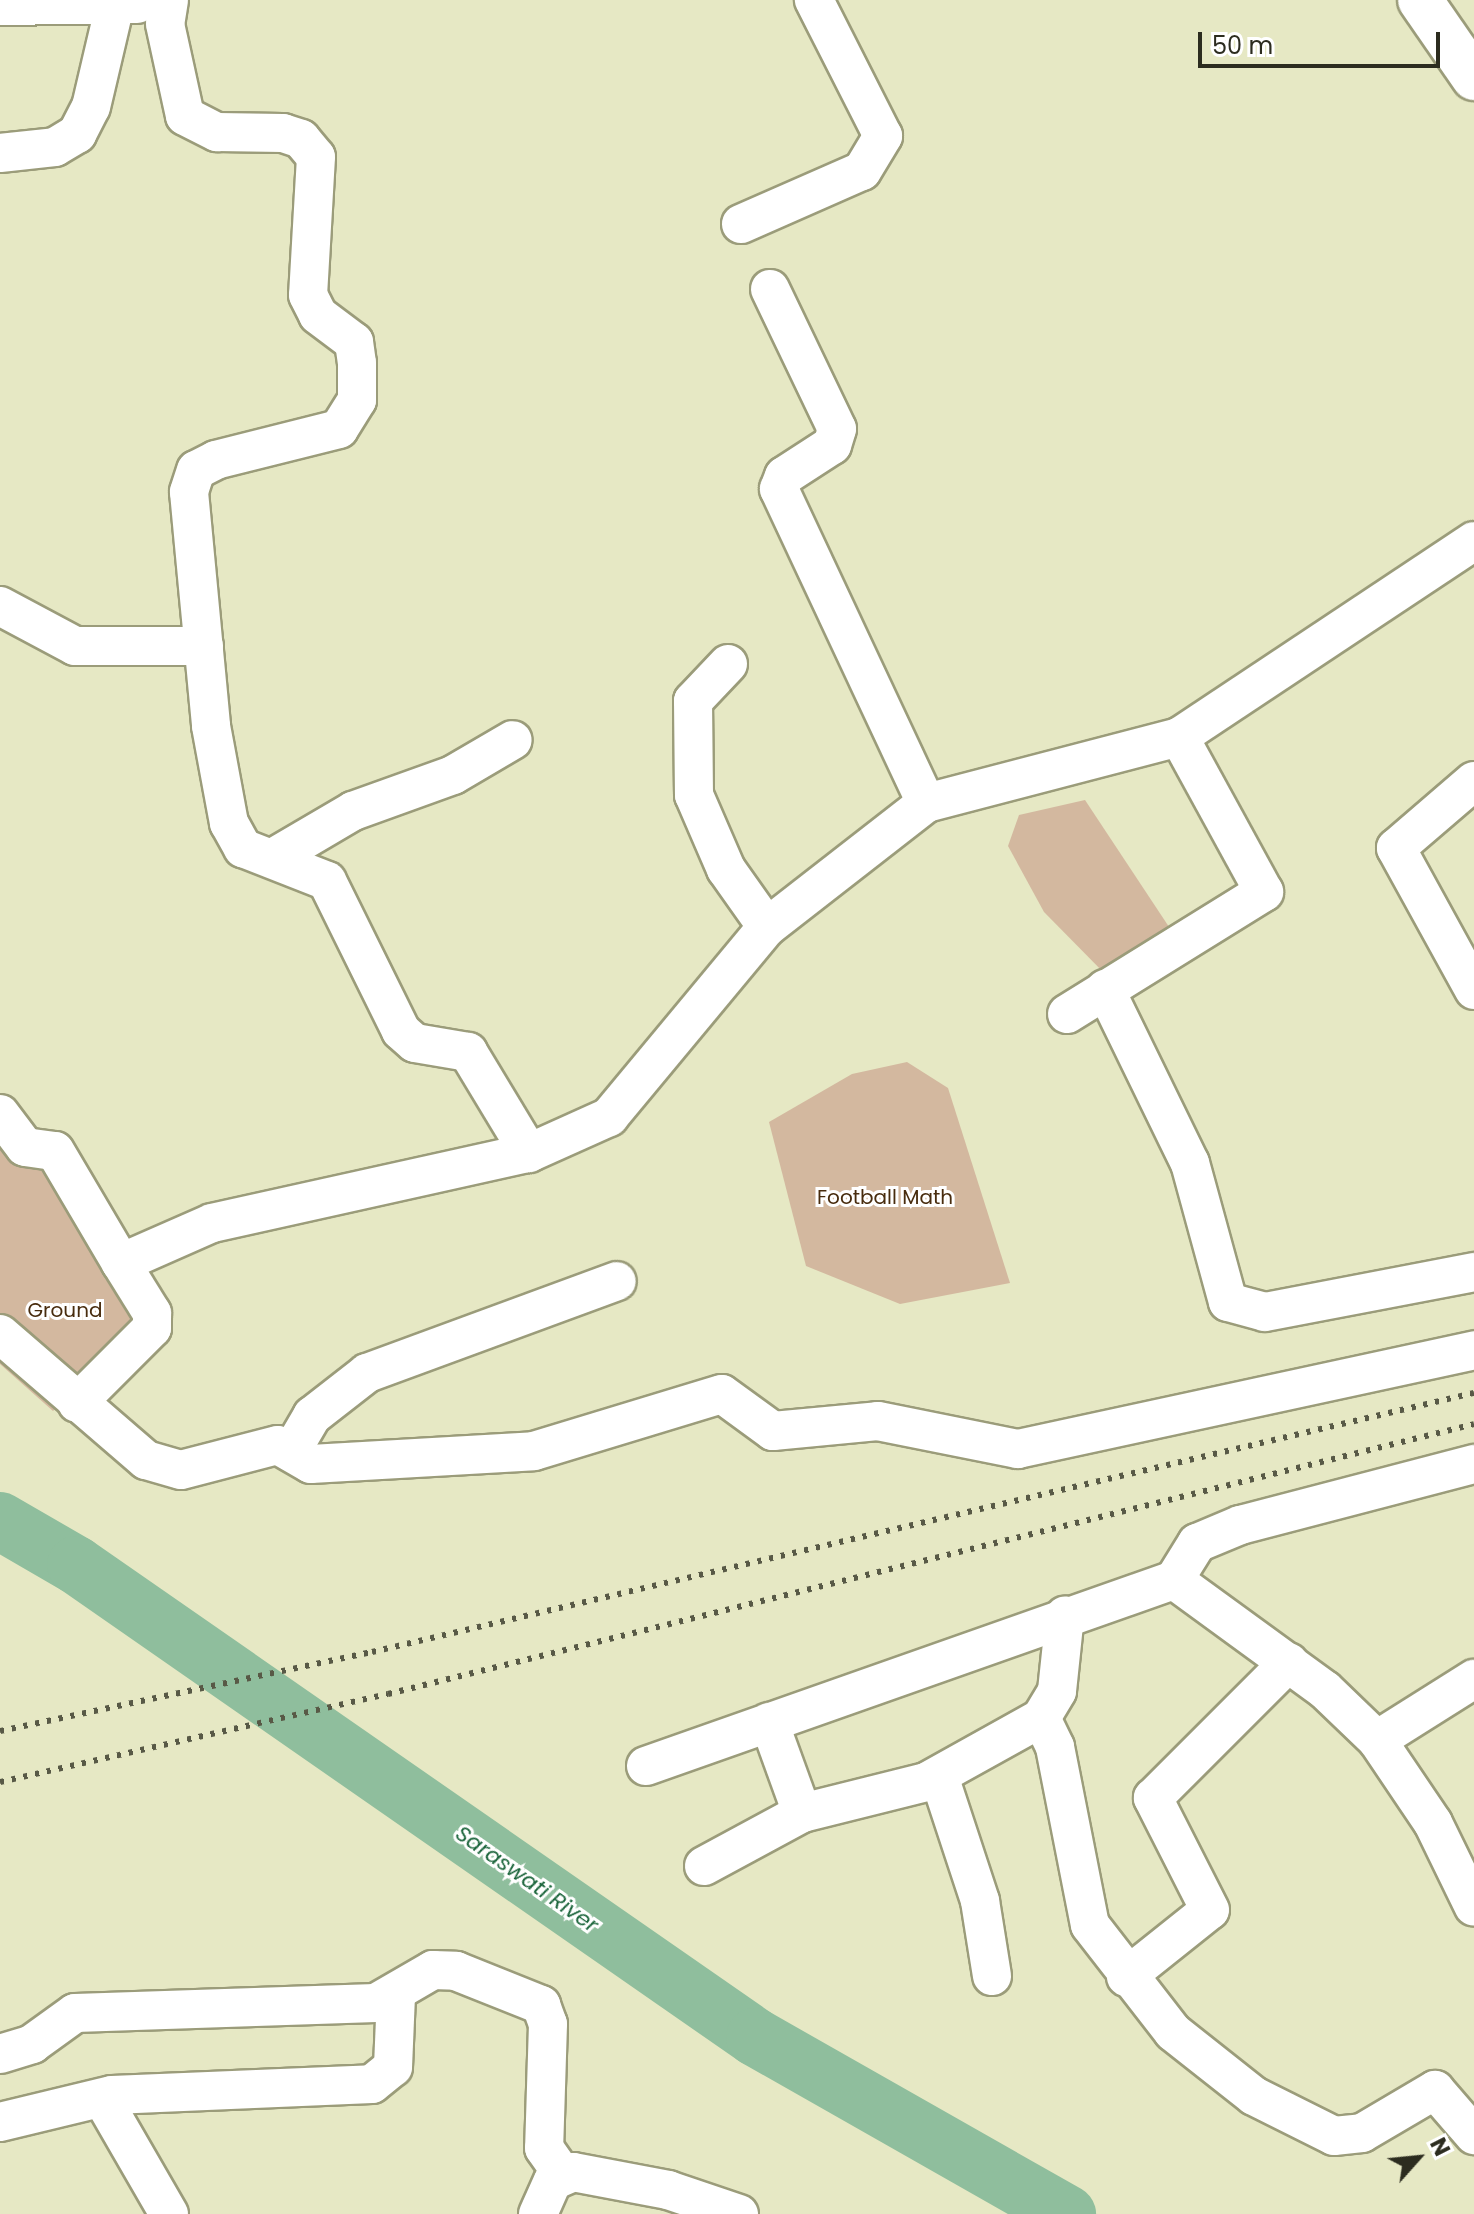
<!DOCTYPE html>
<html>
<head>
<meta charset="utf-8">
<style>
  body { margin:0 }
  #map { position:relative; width:1474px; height:2214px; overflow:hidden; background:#e6e8c4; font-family:Poppins,sans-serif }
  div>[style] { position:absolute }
  .green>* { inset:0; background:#d3b89f }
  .river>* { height:58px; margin:-29px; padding:0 29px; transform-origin:29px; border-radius:29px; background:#8fbe9d }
  .roads { filter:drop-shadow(2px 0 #9b9c7a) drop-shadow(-2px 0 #9b9c7a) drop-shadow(0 2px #9b9c7a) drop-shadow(0 -2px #9b9c7a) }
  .street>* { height:38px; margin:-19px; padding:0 19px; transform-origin:19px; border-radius:19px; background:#fff }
  .secondary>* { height:44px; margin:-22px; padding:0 22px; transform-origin:22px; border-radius:22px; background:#fff }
  .rail>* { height:6px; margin-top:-3px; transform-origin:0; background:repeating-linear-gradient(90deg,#585946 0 4px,transparent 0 12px) }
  span { translate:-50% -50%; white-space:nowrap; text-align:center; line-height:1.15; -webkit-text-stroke:6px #fff; paint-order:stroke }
  .park-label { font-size:20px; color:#482c0e }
  .water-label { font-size:22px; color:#1b653b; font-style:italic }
  .north { position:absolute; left:1378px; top:2118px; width:80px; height:80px; -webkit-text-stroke:6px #fff; paint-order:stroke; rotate:63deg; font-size:22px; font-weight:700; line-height:32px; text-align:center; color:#2c2c1f }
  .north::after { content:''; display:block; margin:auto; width:28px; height:36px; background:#2c2c1f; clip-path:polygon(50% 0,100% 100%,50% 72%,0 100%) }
  .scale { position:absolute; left:1198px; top:32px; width:242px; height:36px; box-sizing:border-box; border:4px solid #2c2c1f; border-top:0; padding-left:10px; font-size:24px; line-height:28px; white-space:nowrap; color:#2c2c1f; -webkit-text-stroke:6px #fff; paint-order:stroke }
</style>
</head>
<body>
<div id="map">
  <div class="green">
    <i style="clip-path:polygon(1085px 800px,1175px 936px,1111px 980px,1044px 912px,1008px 846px,1019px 815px)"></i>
    <i style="clip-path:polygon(907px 1062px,948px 1088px,1010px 1283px,900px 1304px,806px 1266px,769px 1122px,852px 1074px)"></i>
    <i style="clip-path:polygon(0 1100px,151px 1319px,53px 1411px,0 1364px)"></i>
  </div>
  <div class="river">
    <i style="left:0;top:1521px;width:88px;rotate:30.1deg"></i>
    <i style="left:76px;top:1565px;width:827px;rotate:34.8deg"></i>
    <i style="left:755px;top:2037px;width:359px;rotate:29.6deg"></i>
  </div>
  <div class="roads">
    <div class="street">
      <i style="left:169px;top:0;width:24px;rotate:99deg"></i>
      <i style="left:165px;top:24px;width:94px;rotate:77.7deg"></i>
      <i style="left:185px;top:116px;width:36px;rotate:27deg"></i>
      <i style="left:217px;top:132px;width:66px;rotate:0.9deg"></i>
      <i style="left:283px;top:133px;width:19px;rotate:18deg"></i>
      <i style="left:301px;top:139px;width:23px;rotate:50deg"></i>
      <i style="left:316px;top:157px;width:138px;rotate:93.3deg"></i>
      <i style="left:308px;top:295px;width:22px;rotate:63deg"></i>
      <i style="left:318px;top:315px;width:45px;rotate:36.9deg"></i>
      <i style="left:354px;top:342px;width:21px;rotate:82deg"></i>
      <i style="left:357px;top:363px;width:37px;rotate:90deg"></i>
      <i style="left:357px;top:400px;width:34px;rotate:122deg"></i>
      <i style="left:339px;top:429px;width:127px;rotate:165.9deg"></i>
      <i style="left:216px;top:460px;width:22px;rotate:153deg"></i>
      <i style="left:196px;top:470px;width:23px;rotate:108deg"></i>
      <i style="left:189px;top:492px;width:235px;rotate:84.6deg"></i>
      <i style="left:211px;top:726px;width:99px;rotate:79.5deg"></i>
      <i style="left:229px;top:823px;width:29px;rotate:61deg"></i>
      <i style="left:243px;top:848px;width:90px;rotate:21.4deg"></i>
      <i style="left:327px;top:881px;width:167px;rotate:63.7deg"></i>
      <i style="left:401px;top:1031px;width:18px;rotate:41deg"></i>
      <i style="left:415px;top:1043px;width:54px;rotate:9.6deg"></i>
      <i style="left:468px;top:1052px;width:118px;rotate:58.9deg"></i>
      <i style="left:0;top:6px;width:137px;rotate:-0.8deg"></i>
      <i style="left:0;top:153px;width:55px;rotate:-6.2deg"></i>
      <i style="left:55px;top:147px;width:26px;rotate:-31deg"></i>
      <i style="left:77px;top:134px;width:30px;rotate:-63deg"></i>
      <i style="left:91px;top:107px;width:105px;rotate:-76.8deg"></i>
      <i style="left:741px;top:224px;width:132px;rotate:-23.7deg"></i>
      <i style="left:862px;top:171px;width:41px;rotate:-59deg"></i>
      <i style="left:883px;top:136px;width:153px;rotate:-116.9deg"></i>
      <i style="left:770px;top:289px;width:155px;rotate:64.4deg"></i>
      <i style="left:837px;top:429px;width:17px;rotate:107deg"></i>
      <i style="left:832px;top:445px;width:57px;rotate:147.1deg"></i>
      <i style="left:784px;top:476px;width:14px;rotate:111deg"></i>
      <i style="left:779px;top:489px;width:347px;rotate:64.9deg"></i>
      <i style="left:0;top:606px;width:85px;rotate:28.1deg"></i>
      <i style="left:75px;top:646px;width:129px"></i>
      <i style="left:728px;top:664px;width:51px;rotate:133.4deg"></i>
      <i style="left:693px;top:701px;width:94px;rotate:89.4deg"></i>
      <i style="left:694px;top:795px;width:81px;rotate:66.6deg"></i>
      <i style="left:726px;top:869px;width:71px;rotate:54.7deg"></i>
      <i style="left:1474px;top:781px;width:103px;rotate:139.3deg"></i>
      <i style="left:1396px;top:848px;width:162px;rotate:61.2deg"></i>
      <i style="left:273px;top:858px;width:93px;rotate:-30.4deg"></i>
      <i style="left:353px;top:811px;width:106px;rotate:-19.8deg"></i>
      <i style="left:453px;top:775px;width:69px;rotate:-30.3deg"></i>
      <i style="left:1105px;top:989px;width:194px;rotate:64deg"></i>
      <i style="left:1190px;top:1163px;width:144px;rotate:74.7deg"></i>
      <i style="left:1228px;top:1302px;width:38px;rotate:15deg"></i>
      <i style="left:1265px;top:1312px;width:213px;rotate:-10.8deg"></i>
      <i style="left:1067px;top:1014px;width:232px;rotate:-31.8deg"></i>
      <i style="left:1264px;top:892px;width:177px;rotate:-118.7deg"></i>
      <i style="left:0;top:1114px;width:41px;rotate:52.9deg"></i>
      <i style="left:25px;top:1147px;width:30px;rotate:8deg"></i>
      <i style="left:55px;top:1151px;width:130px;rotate:59.5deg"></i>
      <i style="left:121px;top:1263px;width:99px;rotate:-23.7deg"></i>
      <i style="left:212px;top:1223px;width:325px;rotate:-12.5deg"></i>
      <i style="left:529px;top:1153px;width:88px;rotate:-24.2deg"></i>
      <i style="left:609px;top:1117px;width:247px;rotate:-50.3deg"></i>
      <i style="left:767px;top:927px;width:202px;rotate:-37.9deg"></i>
      <i style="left:926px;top:803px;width:261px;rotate:-14.6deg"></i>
      <i style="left:1179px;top:737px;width:354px;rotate:-33.6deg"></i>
      <i style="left:0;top:1334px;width:193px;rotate:40.8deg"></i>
      <i style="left:146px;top:1460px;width:36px;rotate:16deg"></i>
      <i style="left:181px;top:1470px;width:100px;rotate:-14.5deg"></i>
      <i style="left:278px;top:1445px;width:38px;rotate:30deg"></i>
      <i style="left:311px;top:1464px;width:223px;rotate:-3.3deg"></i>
      <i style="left:534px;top:1451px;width:196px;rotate:-16.9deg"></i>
      <i style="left:722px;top:1394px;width:63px;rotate:36deg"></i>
      <i style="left:773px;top:1431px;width:105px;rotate:-5.4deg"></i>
      <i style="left:878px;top:1421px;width:143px;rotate:11.3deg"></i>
      <i style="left:1018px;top:1449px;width:467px;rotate:-12.2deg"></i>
      <i style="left:77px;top:1403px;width:106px;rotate:-45deg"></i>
      <i style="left:152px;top:1328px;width:15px;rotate:-90deg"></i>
      <i style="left:152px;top:1313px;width:59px;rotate:-121.8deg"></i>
      <i style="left:291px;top:1452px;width:42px;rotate:-59.7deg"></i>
      <i style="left:312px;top:1416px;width:70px;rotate:-38deg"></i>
      <i style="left:367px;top:1373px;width:266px;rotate:-20.2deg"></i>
      <i style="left:1174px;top:1580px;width:44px;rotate:-58.1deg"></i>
      <i style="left:1197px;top:1543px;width:47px;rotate:-22.7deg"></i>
      <i style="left:1240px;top:1525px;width:242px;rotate:-14.6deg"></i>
      <i style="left:1041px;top:1718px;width:32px;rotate:64deg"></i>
      <i style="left:1055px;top:1747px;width:181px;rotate:78.9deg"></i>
      <i style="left:1090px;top:1925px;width:135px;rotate:52.2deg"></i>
      <i style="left:1173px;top:2032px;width:103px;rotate:38.3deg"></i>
      <i style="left:1254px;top:2096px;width:89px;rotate:26.6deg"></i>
      <i style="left:1334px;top:2136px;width:28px;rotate:-6deg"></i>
      <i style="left:1362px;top:2133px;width:85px;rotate:-30.5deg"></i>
      <i style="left:1435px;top:2090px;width:60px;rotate:49.1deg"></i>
      <i style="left:769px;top:1722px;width:97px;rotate:70.1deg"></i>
      <i style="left:1377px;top:1740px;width:115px;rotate:-32.2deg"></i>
      <i style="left:646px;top:1766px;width:560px;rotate:-19.41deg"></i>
      <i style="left:1174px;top:1580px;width:187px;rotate:36.1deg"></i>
      <i style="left:1325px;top:1690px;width:72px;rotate:43.9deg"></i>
      <i style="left:1377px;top:1740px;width:100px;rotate:56deg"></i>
      <i style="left:1433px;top:1823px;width:93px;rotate:64deg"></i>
      <i style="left:939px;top:1776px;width:132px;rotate:71.8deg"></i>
      <i style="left:980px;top:1901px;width:76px;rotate:80.9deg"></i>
      <i style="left:704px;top:1866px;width:111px;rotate:-28.4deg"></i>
      <i style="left:802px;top:1813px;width:128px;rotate:-14deg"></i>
      <i style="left:926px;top:1782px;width:132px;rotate:-29.1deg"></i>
      <i style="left:1041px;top:1718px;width:31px;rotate:-59deg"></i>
      <i style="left:1057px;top:1691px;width:76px;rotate:-84deg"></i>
      <i style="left:1126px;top:1977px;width:107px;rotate:-38.6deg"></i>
      <i style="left:1210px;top:1910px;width:126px;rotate:-117deg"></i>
      <i style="left:1153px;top:1798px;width:192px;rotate:-45deg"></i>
      <i style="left:0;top:2054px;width:34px;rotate:-17deg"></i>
      <i style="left:32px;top:2044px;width:53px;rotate:-35.8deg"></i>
      <i style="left:75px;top:2013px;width:301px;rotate:-1.9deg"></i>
      <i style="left:376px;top:2003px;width:66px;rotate:-30.1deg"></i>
      <i style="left:433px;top:1970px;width:23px;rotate:2deg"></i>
      <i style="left:456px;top:1971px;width:92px;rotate:21.8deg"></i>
      <i style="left:541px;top:2005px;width:20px;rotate:70deg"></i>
      <i style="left:548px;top:2024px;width:124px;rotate:91.8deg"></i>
      <i style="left:544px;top:2148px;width:32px;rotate:55deg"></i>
      <i style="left:102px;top:2098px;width:134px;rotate:60deg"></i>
      <i style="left:0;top:2122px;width:115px;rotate:-13.6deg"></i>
      <i style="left:112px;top:2095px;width:260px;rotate:-2.4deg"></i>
      <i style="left:372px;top:2084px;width:27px;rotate:-39deg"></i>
      <i style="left:393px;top:2067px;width:71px;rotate:-87.6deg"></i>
      <i style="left:538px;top:2214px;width:36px;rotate:-66deg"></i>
      <i style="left:553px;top:2181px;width:22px;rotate:-24deg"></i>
      <i style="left:573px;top:2172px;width:97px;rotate:10.7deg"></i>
      <i style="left:668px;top:2190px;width:75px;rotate:18.7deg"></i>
    </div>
    <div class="secondary">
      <i style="left:1420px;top:0;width:95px;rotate:55.3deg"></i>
    </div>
  </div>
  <div class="rail">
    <i style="left:0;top:1731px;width:380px;rotate:-12deg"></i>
    <i style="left:372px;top:1652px;width:1132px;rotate:-13.23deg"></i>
    <i style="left:0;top:1782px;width:398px;rotate:-12.8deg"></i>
    <i style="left:388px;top:1694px;width:1119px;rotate:-13.96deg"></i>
  </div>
  <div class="park-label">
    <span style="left:885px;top:1197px">Football Math</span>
    <span style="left:65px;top:1310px">Ground</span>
  </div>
  <div class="water-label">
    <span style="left:527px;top:1879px;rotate:35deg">Saraswati River</span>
  </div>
  <div class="north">N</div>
  <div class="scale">50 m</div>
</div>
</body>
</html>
